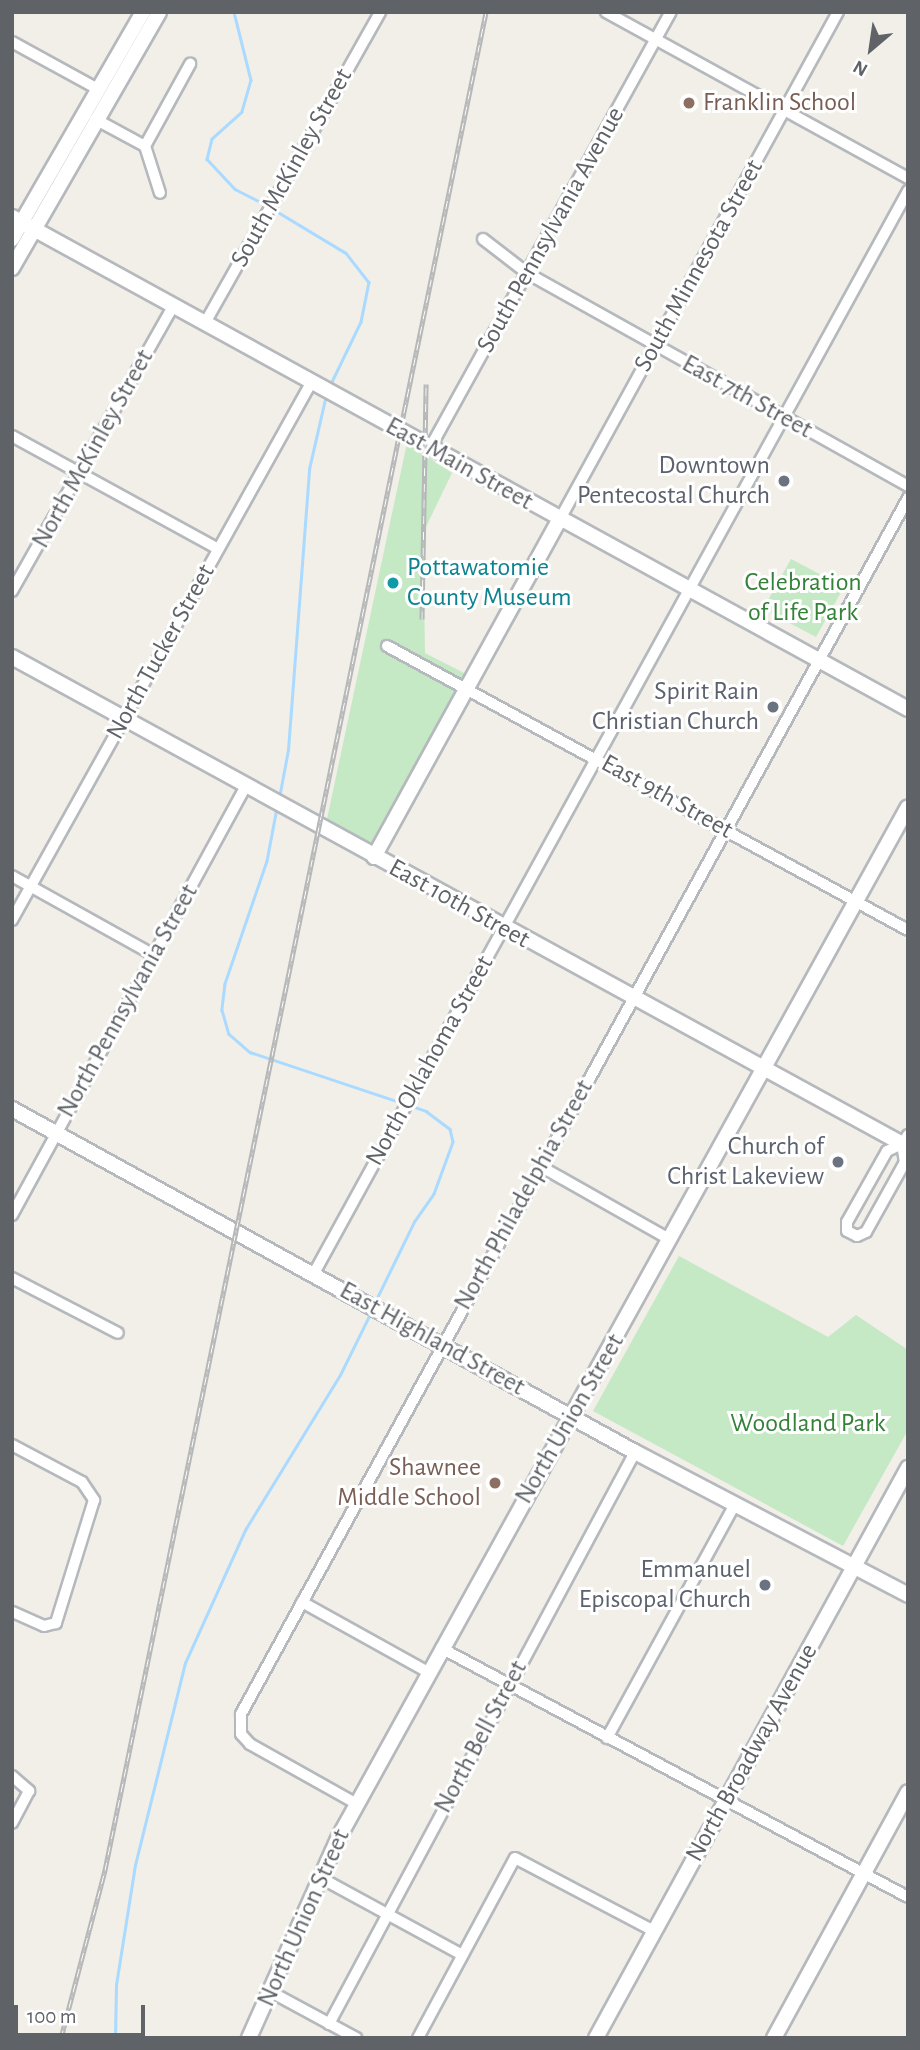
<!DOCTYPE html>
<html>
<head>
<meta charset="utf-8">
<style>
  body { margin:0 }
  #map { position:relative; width:920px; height:2050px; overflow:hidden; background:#f1efe8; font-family:"Alegreya Sans",sans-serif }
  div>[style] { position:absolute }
  .green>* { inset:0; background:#c5e8c5 }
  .stream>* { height:2.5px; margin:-1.25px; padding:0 1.25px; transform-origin:1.25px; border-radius:1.25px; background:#aadaff }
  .roads { filter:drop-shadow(2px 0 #b5b8bc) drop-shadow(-2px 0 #b5b8bc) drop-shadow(0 2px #b5b8bc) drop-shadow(0 -2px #b5b8bc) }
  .street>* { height:10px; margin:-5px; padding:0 5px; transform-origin:5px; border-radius:5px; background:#fff }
  .secondary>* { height:14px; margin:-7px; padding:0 7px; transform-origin:7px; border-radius:7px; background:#fff }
  .rail>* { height:5px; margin-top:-2.5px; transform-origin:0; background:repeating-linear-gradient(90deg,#fff 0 8px,#b6b7b8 0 16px); box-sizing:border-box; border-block:2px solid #b6b7b8 }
  .dots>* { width:19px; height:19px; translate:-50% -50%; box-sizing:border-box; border:4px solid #fff; border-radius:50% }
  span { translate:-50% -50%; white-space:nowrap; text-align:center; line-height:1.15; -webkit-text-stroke:6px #fff; paint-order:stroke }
  .education-label { font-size:26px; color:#785e54 }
  .left { translate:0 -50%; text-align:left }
  .right { translate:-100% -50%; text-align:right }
  .street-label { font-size:26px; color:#5f6368 }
  .worship-label { font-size:26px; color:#5b616d }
  .culture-label { font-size:26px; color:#0d838f }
  .park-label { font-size:26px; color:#348238 }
  .frame { position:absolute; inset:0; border:14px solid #5f6368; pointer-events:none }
  .north { position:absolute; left:836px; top:14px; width:70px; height:70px; -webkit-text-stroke:5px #fff; paint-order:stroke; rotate:209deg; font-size:19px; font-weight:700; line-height:28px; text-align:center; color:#5f6368 }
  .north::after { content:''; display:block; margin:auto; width:24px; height:32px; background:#5f6368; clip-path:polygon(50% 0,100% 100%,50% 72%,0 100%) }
  .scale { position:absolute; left:14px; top:2005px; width:131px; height:32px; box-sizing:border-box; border:4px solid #5f6368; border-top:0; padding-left:9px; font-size:21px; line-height:24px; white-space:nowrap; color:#5f6368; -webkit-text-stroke:5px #fff; paint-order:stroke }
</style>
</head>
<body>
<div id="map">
  <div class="green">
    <i style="clip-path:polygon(407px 443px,452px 473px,423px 533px,425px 653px,466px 674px,372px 844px,327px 819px)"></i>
    <i style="clip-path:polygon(791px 559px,844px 587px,816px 637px,763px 609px)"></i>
    <i style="clip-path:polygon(679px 1256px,828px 1337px,856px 1315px,908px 1350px,908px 1430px,843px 1546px,593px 1411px)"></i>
  </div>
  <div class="stream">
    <i style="left:234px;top:12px;width:70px;rotate:76deg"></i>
    <i style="left:251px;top:80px;width:33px;rotate:106deg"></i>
    <i style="left:242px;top:112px;width:40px;rotate:138deg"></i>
    <i style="left:212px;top:139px;width:21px;rotate:104deg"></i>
    <i style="left:207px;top:159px;width:41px;rotate:47deg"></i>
    <i style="left:235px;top:189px;width:37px;rotate:27deg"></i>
    <i style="left:273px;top:209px;width:85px;rotate:31.1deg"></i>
    <i style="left:346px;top:253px;width:37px;rotate:52deg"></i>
    <i style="left:369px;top:282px;width:41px;rotate:101.3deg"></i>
    <i style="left:361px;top:322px;width:71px;rotate:115.8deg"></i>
    <i style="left:279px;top:798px;width:49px;rotate:-79.4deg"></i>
    <i style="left:288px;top:750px;width:282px;rotate:-85.7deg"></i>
    <i style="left:309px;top:469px;width:76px;rotate:-77.1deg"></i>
    <i style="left:277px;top:808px;width:54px;rotate:100.7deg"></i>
    <i style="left:267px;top:861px;width:130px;rotate:108.9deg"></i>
    <i style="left:225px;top:984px;width:26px;rotate:97deg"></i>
    <i style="left:222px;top:1010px;width:25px;rotate:74deg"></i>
    <i style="left:229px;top:1034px;width:28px;rotate:41deg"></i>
    <i style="left:250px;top:1052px;width:186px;rotate:18.5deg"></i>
    <i style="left:426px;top:1111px;width:30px;rotate:37deg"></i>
    <i style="left:450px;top:1129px;width:13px;rotate:77deg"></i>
    <i style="left:453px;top:1142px;width:55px;rotate:110.1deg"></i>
    <i style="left:434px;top:1194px;width:33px;rotate:125deg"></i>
    <i style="left:415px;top:1221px;width:91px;rotate:116deg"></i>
    <i style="left:115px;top:2038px;width:53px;rotate:-88.9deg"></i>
    <i style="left:116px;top:1985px;width:121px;rotate:-81deg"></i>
    <i style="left:135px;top:1865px;width:208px;rotate:-76.1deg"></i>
    <i style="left:185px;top:1663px;width:146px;rotate:-65.7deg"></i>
    <i style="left:245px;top:1530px;width:182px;rotate:-58.5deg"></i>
    <i style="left:340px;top:1375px;width:70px;rotate:-63.8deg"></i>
  </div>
  <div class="roads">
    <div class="street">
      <i style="left:606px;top:12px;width:345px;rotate:28.8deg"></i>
      <i style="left:12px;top:42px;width:96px;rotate:28.7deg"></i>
      <i style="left:96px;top:88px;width:9px;rotate:90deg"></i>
      <i style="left:95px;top:119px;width:57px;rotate:28.4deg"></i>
      <i style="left:145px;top:146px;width:49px;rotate:72.3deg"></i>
      <i style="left:145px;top:146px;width:94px;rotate:-61.2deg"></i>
      <i style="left:483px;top:239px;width:56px;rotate:37.7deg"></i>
      <i style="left:527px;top:273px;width:436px;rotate:29.2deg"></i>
      <i style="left:205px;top:323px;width:357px;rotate:-60.6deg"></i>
      <i style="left:12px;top:436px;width:235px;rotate:28.7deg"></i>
      <i style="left:430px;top:448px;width:498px;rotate:-61.1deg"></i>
      <i style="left:560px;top:519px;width:578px;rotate:-61.26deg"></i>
      <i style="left:12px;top:591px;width:327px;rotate:-60.5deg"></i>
      <i style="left:387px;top:646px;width:593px;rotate:28.6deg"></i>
      <i style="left:12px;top:876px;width:162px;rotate:29.1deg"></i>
      <i style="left:12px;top:920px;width:615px;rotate:-60.89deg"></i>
      <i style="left:902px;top:1144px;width:18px;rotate:81deg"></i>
      <i style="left:905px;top:1162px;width:80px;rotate:119.1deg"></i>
      <i style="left:866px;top:1232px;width:10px;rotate:156deg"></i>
      <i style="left:857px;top:1236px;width:11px;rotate:-153deg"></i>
      <i style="left:847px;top:1231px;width:9px;rotate:-90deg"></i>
      <i style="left:847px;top:1222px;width:81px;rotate:-60.6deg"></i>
      <i style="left:887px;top:1151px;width:17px;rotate:-25deg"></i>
      <i style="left:902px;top:1144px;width:11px;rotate:-56deg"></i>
      <i style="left:540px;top:1166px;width:150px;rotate:29.5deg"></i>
      <i style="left:12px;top:1215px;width:487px;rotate:-61.4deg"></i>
      <i style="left:313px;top:1275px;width:1237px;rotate:-61.24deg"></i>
      <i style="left:12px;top:1278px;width:119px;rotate:27.4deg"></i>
      <i style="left:12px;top:1445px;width:79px;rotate:27.9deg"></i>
      <i style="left:82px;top:1482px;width:22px;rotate:56deg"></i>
      <i style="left:94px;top:1500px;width:129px;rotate:107.2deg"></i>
      <i style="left:56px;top:1623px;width:12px;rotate:166deg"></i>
      <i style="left:44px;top:1626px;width:35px;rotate:-156deg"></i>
      <i style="left:302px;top:1602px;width:144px;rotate:29.1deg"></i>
      <i style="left:441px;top:1648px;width:529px;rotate:28.07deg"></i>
      <i style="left:607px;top:1738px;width:267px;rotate:-61.3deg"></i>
      <i style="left:12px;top:1776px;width:23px;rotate:41deg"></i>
      <i style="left:29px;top:1791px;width:36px;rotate:118deg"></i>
      <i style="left:357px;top:1804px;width:123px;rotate:-150.7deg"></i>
      <i style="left:250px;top:1744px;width:13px;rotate:-132deg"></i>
      <i style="left:241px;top:1734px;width:20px;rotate:-90deg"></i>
      <i style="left:241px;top:1714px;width:1387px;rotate:-61.25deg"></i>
      <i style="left:321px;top:1878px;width:161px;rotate:28.6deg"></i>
      <i style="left:271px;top:1992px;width:97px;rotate:28.4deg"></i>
      <i style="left:329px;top:2024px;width:649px;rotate:-61.85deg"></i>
      <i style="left:418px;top:2038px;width:204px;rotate:-61.7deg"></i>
      <i style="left:515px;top:1858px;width:157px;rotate:27.7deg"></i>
    </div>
    <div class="secondary">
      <i style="left:12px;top:217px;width:1022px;rotate:28.77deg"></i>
      <i style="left:12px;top:239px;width:262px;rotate:-60deg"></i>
      <i style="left:12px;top:268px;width:295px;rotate:-60.1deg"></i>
      <i style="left:12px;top:657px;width:1021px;rotate:28.67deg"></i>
      <i style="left:374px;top:857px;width:386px;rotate:-61.2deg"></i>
      <i style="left:12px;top:1109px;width:711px;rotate:28.84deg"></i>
      <i style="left:635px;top:1452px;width:308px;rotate:27.6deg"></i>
      <i style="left:249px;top:2038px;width:222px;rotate:-65.9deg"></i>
      <i style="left:340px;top:1835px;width:1174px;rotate:-61.08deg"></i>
      <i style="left:596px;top:2038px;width:650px;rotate:-61.31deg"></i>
      <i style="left:774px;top:2038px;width:280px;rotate:-61.4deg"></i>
    </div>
  </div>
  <div class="rail">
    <i style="left:422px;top:619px;width:235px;rotate:-89deg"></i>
    <i style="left:61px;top:2038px;width:174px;rotate:-75.3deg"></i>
    <i style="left:105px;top:1870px;width:1897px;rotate:-78.41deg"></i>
  </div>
  <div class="dots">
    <i style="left:689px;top:103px;background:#8d6e63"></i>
    <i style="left:784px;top:481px;background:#6b7280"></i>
    <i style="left:393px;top:583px;background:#0f9aa8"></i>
    <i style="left:773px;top:707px;background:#6b7280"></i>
    <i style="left:838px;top:1162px;background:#6b7280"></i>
    <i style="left:495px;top:1483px;background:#8d6e63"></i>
    <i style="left:765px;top:1585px;background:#6b7280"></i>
  </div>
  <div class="education-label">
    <span class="left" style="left:703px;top:103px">Franklin School</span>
    <span class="right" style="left:481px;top:1483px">Shawnee<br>Middle School</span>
  </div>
  <div class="street-label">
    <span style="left:292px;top:168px;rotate:-61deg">South McKinley Street</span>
    <span style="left:551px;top:230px;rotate:-61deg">South Pennsylvania Avenue</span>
    <span style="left:699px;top:266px;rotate:-61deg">South Minnesota Street</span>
    <span style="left:747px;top:397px;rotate:29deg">East 7th Street</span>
    <span style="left:93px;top:449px;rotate:-61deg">North McKinley Street</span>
    <span style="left:459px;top:464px;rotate:29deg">East Main Street</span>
    <span style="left:161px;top:652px;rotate:-61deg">North Tucker Street</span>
    <span style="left:667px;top:797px;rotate:29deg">East 9th Street</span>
    <span style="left:459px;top:904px;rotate:29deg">East 10th Street</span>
    <span style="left:128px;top:1001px;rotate:-61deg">North Pennsylvania Street</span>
    <span style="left:430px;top:1061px;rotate:-61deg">North Oklahoma Street</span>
    <span style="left:524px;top:1195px;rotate:-61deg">North Philadelphia Street</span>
    <span style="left:432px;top:1339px;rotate:29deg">East Highland Street</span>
    <span style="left:570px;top:1419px;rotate:-60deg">North Union Street</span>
    <span style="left:481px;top:1737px;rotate:-62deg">North Bell Street</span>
    <span style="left:752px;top:1753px;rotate:-61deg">North Broadway Avenue</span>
    <span style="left:304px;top:1918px;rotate:-66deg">North Union Street</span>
  </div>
  <div class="worship-label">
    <span class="right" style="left:770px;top:481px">Downtown<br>Pentecostal Church</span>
    <span class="right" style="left:759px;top:707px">Spirit Rain<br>Christian Church</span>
    <span class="right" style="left:824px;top:1162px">Church of<br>Christ Lakeview</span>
    <span class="right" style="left:751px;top:1585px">Emmanuel<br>Episcopal Church</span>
  </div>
  <div class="culture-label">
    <span class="left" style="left:407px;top:583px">Pottawatomie<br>County Museum</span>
  </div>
  <div class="park-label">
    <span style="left:803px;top:598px">Celebration<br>of Life Park</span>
    <span style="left:808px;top:1424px">Woodland Park</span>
  </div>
  <div class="frame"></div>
  <div class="north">N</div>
  <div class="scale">100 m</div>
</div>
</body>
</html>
